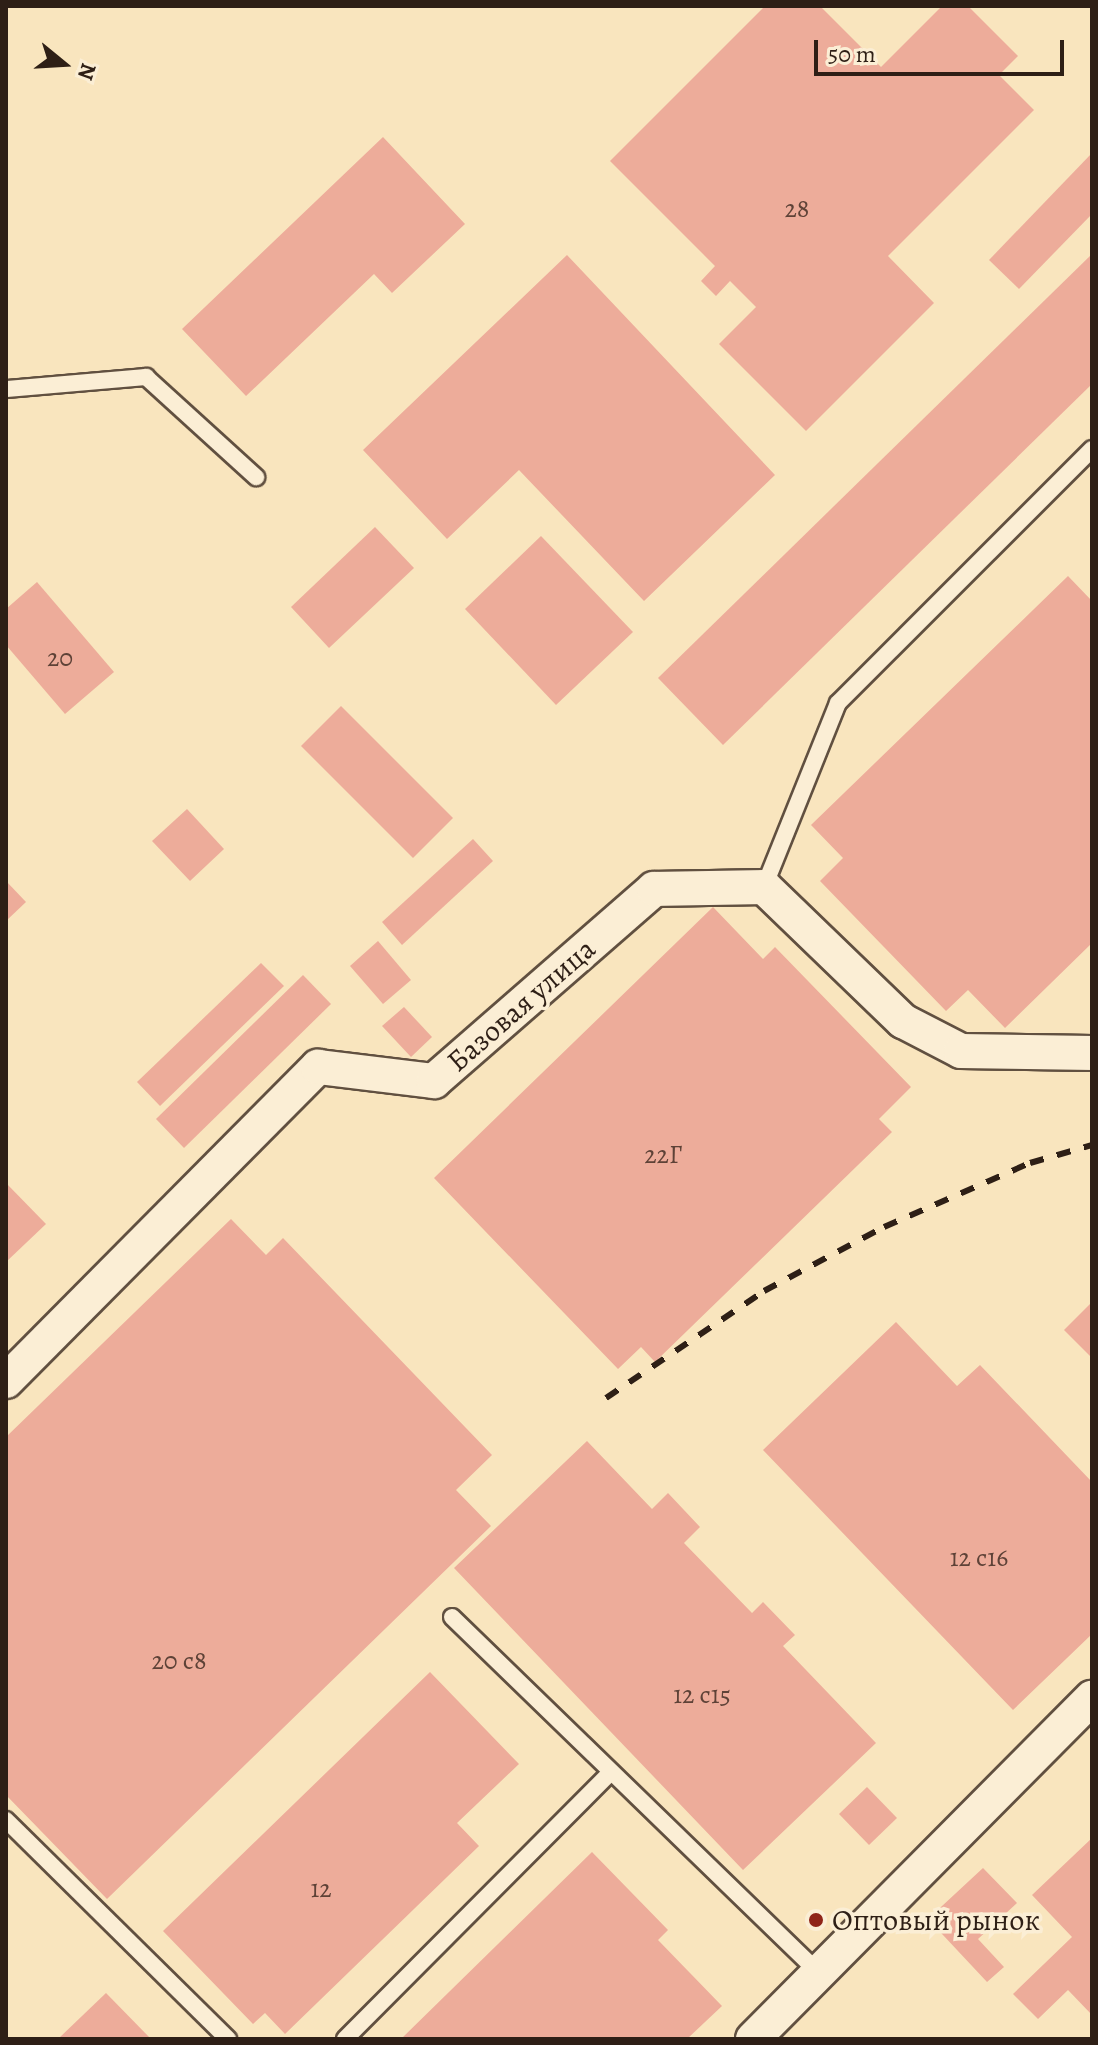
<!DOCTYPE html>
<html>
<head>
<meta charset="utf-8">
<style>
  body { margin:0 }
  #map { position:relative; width:1098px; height:2045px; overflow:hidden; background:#f9e5be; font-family:Alegreya,serif }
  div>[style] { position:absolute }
  .building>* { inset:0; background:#edac9a }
  .roads { filter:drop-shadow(2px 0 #615040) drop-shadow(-2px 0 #615040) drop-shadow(0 2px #615040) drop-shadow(0 -2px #615040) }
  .lane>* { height:16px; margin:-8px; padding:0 8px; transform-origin:8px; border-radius:8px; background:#fbeed5 }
  .street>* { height:34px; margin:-17px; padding:0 17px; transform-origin:17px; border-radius:17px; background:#fbeed5 }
  .rail>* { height:6px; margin-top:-3px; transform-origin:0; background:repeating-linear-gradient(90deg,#2e1f16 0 14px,transparent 0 28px) }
  .dots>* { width:22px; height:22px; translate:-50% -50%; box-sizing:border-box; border:4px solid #fbeed5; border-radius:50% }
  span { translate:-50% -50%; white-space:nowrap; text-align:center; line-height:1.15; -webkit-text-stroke:7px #fbeed5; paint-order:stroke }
  .number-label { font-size:26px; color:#5e4237 }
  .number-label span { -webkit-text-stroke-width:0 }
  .street-label { font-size:30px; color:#2e1f16 }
  .poi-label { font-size:30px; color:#2e1f16 }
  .left { translate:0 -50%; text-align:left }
  .frame { position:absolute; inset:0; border:8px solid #2e1f16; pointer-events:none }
  .north { position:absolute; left:24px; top:24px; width:80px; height:80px; -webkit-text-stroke:6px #fbeed5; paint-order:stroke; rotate:108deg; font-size:22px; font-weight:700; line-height:32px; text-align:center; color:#2e1f16 }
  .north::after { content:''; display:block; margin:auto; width:28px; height:36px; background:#2e1f16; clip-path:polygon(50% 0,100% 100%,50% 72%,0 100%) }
  .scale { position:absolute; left:814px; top:40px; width:250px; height:36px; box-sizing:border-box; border:4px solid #2e1f16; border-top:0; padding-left:10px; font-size:24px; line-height:28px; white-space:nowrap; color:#2e1f16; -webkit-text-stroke:6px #fbeed5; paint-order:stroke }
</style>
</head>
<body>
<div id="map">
  <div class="building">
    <i style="clip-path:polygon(765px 6px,820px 6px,881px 67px,942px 6px,968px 6px,1018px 56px,999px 75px,1034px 110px,888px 256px,934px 303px,806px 431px,719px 344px,756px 307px,730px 281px,716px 296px,701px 281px,715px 266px,610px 161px)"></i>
    <i style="clip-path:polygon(383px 137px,465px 224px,392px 293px,374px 274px,246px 396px,182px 329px)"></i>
    <i style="clip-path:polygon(1092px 153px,1092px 214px,1019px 289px,989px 260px)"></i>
    <i style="clip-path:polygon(1092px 254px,1092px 384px,723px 745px,658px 678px)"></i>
    <i style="clip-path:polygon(567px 255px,775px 475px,644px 601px,519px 470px,447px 539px,363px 450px)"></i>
    <i style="clip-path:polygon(375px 527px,414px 568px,329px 648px,291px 607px)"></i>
    <i style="clip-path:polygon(541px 536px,633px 632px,556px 705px,465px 609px)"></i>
    <i style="clip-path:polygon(1068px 576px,1092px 601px,1092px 943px,1005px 1028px,968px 990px,946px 1011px,820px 881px,843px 858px,811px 825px)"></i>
    <i style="clip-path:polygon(37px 582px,114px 672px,65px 714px,6px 645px,6px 609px)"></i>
    <i style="clip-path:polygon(341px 706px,453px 818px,413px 858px,301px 746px)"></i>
    <i style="clip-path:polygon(187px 809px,224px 849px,190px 881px,152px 841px)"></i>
    <i style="clip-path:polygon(473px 839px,493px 861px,402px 945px,382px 922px)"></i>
    <i style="clip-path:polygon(6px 881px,26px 902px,6px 921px)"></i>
    <i style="clip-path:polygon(713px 907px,763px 959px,775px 947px,911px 1087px,879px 1119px,892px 1132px,655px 1362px,641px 1347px,618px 1369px,434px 1178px)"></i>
    <i style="clip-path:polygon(378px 941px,411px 980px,383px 1004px,350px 966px)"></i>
    <i style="clip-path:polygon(261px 963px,284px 986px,160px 1106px,137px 1082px)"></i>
    <i style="clip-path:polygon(303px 975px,331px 1004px,184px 1148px,156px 1119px)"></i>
    <i style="clip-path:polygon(404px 1007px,432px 1037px,411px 1057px,382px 1026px)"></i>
    <i style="clip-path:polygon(6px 1183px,46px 1224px,6px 1262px)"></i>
    <i style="clip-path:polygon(231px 1219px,266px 1255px,283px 1238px,492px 1455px,456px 1490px,491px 1526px,107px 1899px,6px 1795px,6px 1437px)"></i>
    <i style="clip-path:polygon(1092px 1302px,1092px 1358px,1064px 1330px)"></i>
    <i style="clip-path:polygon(896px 1322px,957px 1386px,980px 1365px,1092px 1482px,1092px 1634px,1013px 1710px,763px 1450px)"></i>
    <i style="clip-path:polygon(587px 1441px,652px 1509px,668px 1493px,700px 1527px,684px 1543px,752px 1613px,763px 1602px,795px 1635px,783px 1646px,876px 1743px,743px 1870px,454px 1568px)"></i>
    <i style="clip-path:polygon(430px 1672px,519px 1764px,457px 1823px,479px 1846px,285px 2034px,265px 2013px,253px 2024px,163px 1931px)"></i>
    <i style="clip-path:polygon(867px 1787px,897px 1818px,869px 1845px,839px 1814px)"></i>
    <i style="clip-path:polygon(1092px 1838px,1092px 2015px,1068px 1990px,1038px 2019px,1013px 1994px,1072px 1937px,1032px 1895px)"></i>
    <i style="clip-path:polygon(592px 1852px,668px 1930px,658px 1940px,722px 2006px,687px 2039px,401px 2039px)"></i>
    <i style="clip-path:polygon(983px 1868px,1017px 1903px,978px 1939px,1004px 1967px,987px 1982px,928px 1919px)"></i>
    <i style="clip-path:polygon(106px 1993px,151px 2039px,58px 2039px)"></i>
  </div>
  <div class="roads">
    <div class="lane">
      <i style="left:6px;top:389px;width:141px;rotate:-4.9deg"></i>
      <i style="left:146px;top:377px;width:149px;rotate:42.3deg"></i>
      <i style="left:764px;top:887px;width:198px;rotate:-68.1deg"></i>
      <i style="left:838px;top:703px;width:359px;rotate:-45deg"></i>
      <i style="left:452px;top:1617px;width:511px;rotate:44.13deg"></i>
      <i style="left:6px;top:1820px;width:312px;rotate:44.6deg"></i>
      <i style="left:345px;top:2039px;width:377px;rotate:-45.1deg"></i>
    </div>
    <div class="street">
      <i style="left:6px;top:1381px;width:443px;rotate:-45.2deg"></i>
      <i style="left:318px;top:1067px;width:117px;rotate:6.9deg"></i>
      <i style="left:434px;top:1081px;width:292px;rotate:-41.1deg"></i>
      <i style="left:654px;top:889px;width:110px;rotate:-1deg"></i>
      <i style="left:764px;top:887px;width:193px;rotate:44deg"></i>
      <i style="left:903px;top:1021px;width:65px;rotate:27.3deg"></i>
      <i style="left:961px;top:1051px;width:131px;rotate:0.9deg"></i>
      <i style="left:753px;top:2039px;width:481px;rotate:-45.2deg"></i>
    </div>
  </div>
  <div class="rail">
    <i style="left:606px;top:1398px;width:191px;rotate:-34.1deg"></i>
    <i style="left:764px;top:1291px;width:136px;rotate:-28.1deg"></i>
    <i style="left:884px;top:1227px;width:159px;rotate:-23.7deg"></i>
    <i style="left:1030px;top:1163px;width:65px;rotate:-16.2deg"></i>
  </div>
  <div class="dots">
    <i style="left:816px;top:1920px;background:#8f2418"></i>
  </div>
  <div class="number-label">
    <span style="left:797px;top:209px">28</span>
    <span style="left:60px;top:658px">20</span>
    <span style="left:663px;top:1155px">22Г</span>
    <span style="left:979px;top:1558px">12 с16</span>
    <span style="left:179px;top:1661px">20 с8</span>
    <span style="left:702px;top:1695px">12 с15</span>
    <span style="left:321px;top:1889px">12</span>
  </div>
  <div class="street-label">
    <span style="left:521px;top:1005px;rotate:-41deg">Базовая улица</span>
  </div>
  <div class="poi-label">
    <span class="left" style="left:832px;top:1920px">Оптовый рынок</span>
  </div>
  <div class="frame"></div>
  <div class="north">N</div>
  <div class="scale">50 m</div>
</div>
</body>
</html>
